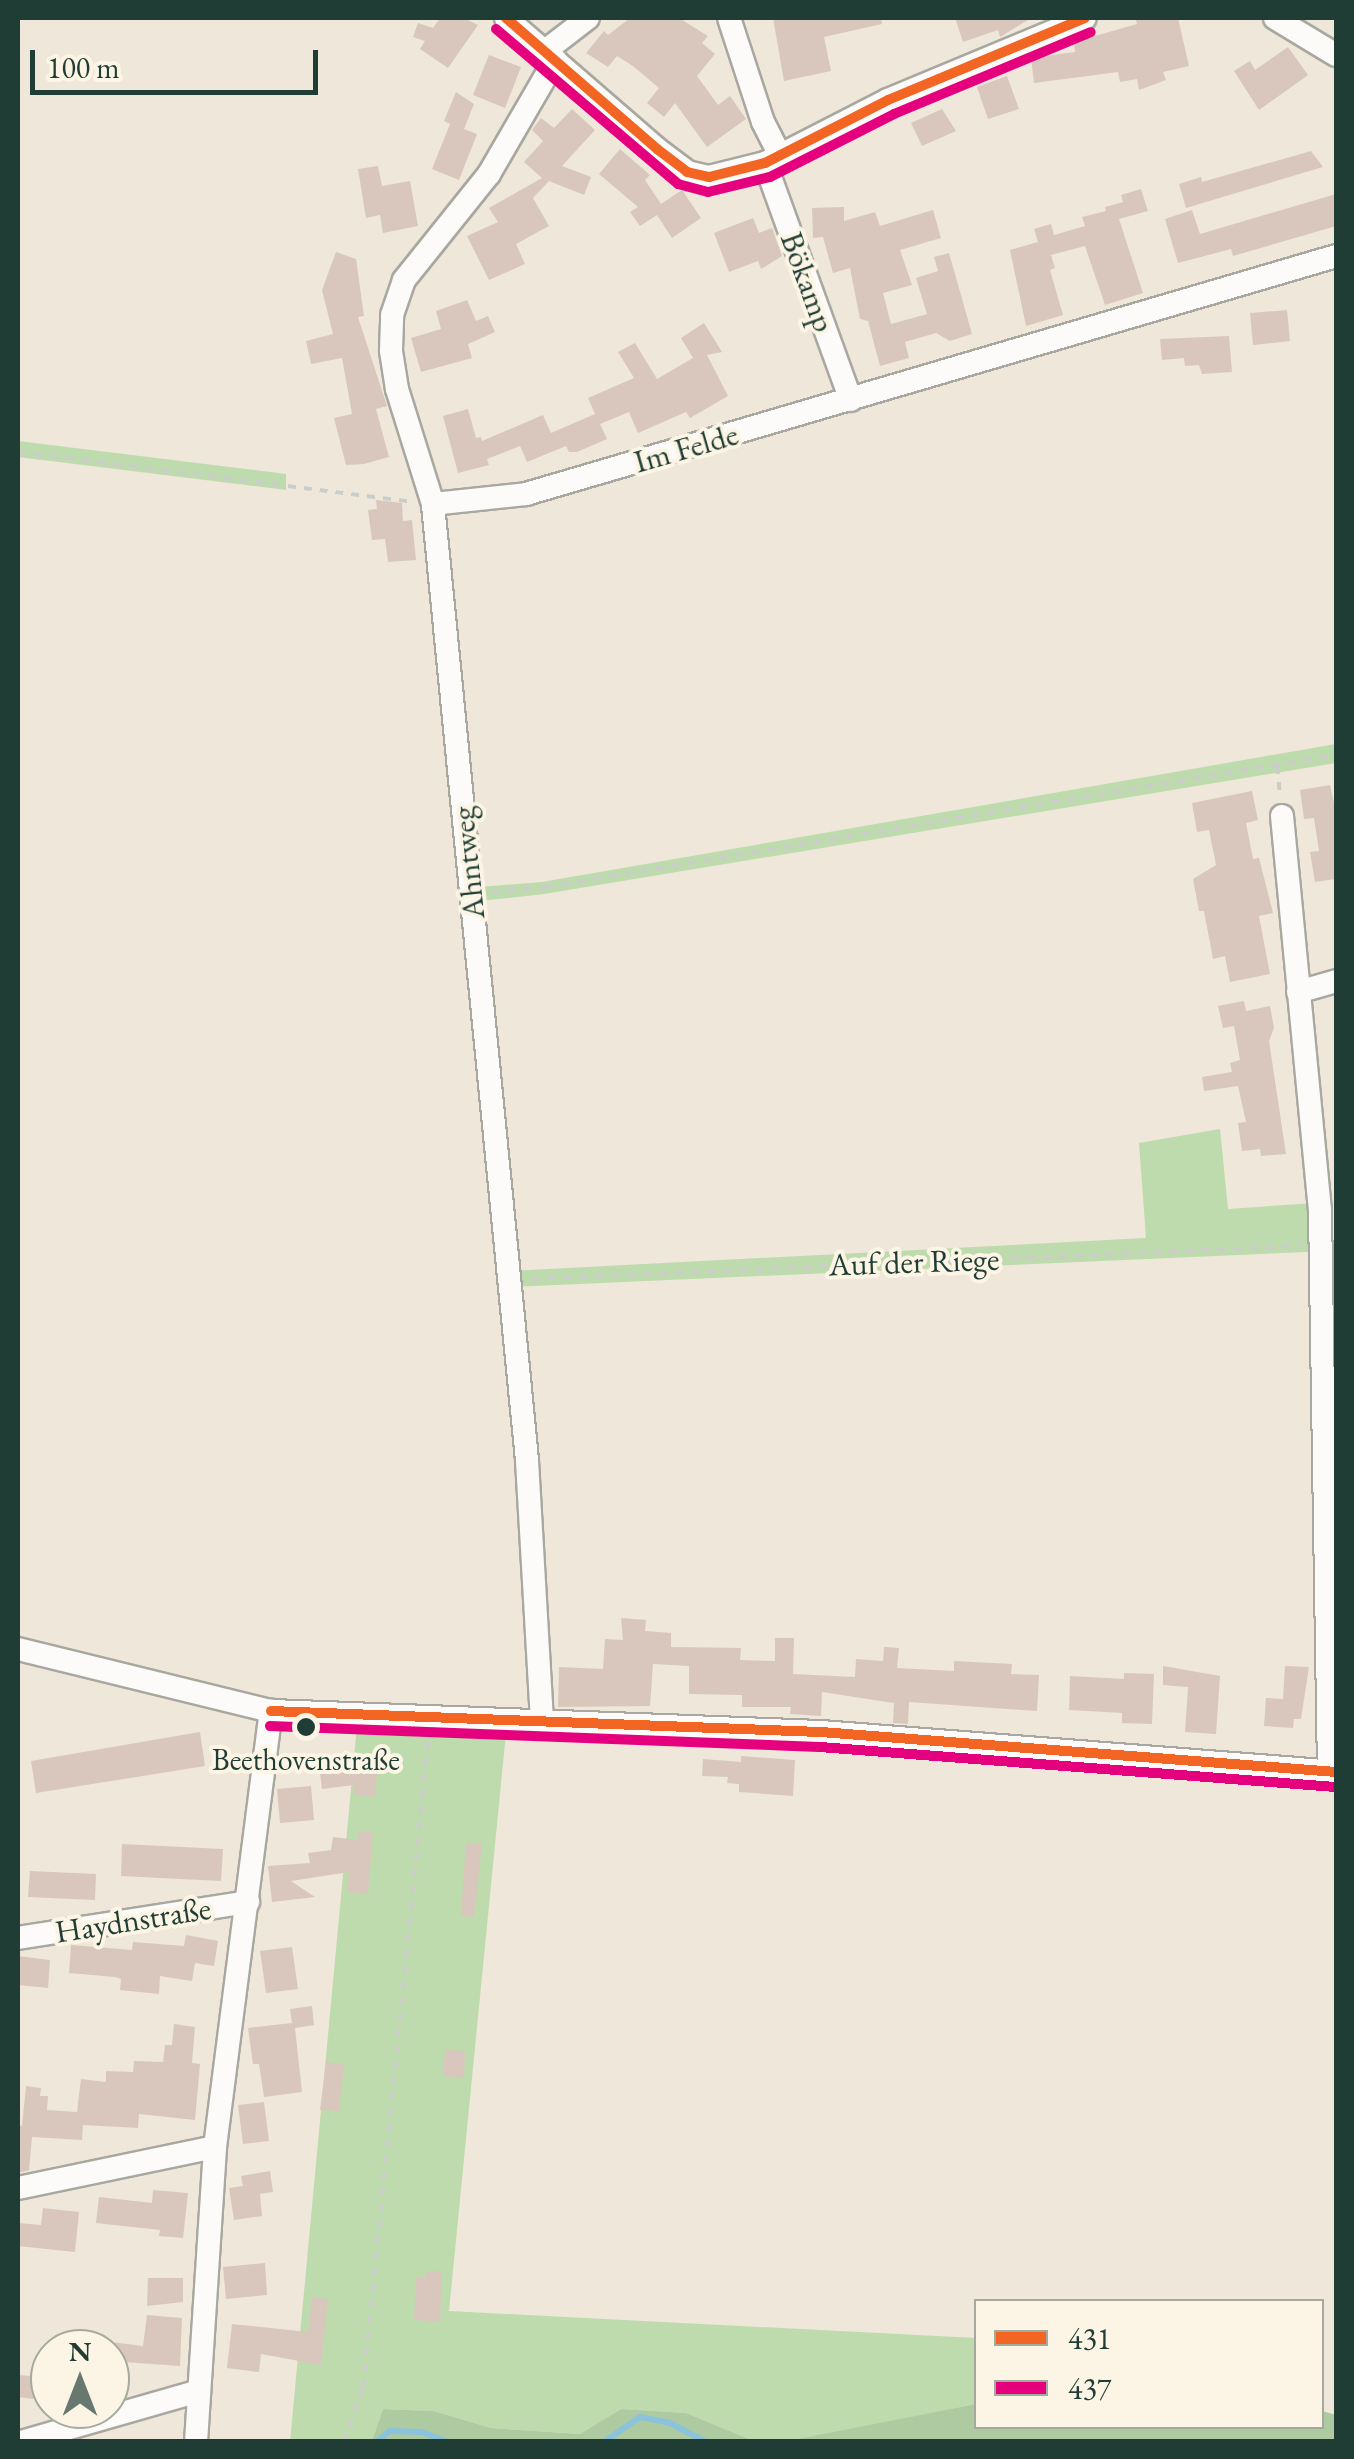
<!DOCTYPE html>
<html>
<head>
<meta charset="utf-8">
<style>
  body { margin:0 }
  #map { position:relative; width:1354px; height:2459px; overflow:hidden; background:#eee7da; font-family:"EB Garamond",serif }
  div>[style] { position:absolute }
  .green>* { inset:0; background:#bddbac }
  .forest>* { inset:0; background:#adcaa1 }
  .stream>* { height:6px; margin:-3px; padding:0 3px; transform-origin:3px; border-radius:3px; background:#8cc3dc }
  .building>* { inset:0; background:#d9c7bd }
  .path>* { height:4px; margin-top:-2px; transform-origin:0; background:repeating-linear-gradient(90deg,#cbcdc9 0 8px,transparent 0 16px) }
  .roads { filter:drop-shadow(2px 0 #a8a8a0) drop-shadow(-2px 0 #a8a8a0) drop-shadow(0 2px #a8a8a0) drop-shadow(0 -2px #a8a8a0) }
  .minor>* { height:22px; margin:-11px; padding:0 11px; transform-origin:11px; border-radius:11px; background:#fcfbf9 }
  .bus-1>* { height:10px; margin:-5px; padding:0 5px; transform-origin:5px; border-radius:5px; background:#f26522 }
  .bus-2>* { height:10px; margin:-5px; padding:0 5px; transform-origin:5px; border-radius:5px; background:#e5007d }
  .dots>* { width:28px; height:28px; translate:-50% -50%; box-sizing:border-box; border:5px solid #fcf5e5; border-radius:50% }
  span { translate:-50% -50%; white-space:nowrap; text-align:center; line-height:1.15; -webkit-text-stroke:8px #fcf5e5; paint-order:stroke }
  .bus-label { font-size:30px; color:#1f3d34 }
  .street-label { font-size:32px; color:#1f3d34 }
  .frame { position:absolute; inset:0; border:20px solid #1f3d34; pointer-events:none }
  .legend { position:absolute; left:974px; top:2299px; width:350px; height:130px; box-sizing:border-box; background:#fcf5e5; border:2px solid #a4ab9e; margin:0; padding:12px 18px; list-style:none; font-size:30px; color:#1f3d34 }
  .legend li { display:flex; align-items:center; gap:20px; height:50px }
  .legend b { width:50px; border:2px solid #a4ab9e }
  .north { position:absolute; left:30px; top:2329px; width:100px; height:100px; box-sizing:border-box; background:#fcf5e5; border:2px solid #a4ab9e; border-radius:50%; rotate:0deg; font-size:28px; font-weight:700; line-height:40px; text-align:center; color:#1f3d34 }
  .north::after { content:''; display:block; margin:auto; width:35px; height:45px; background:#67786e; clip-path:polygon(50% 0,100% 100%,50% 72%,0 100%) }
  .scale { position:absolute; left:30px; top:50px; width:288px; height:45px; box-sizing:border-box; border:5px solid #1f3d34; border-top:0; padding-left:12px; font-size:30px; line-height:35px; white-space:nowrap; color:#1f3d34; -webkit-text-stroke:8px #fcf5e5; paint-order:stroke }
</style>
</head>
<body>
<div id="map">
  <div class="green">
    <i style="clip-path:polygon(18px 441px,286px 474px,286px 490px,18px 457px)"></i>
    <i style="clip-path:polygon(1336px 744px,1336px 763px,544px 894px,480px 901px,480px 887px,542px 882px)"></i>
    <i style="clip-path:polygon(1220px 1129px,1228px 1209px,1329px 1202px,1329px 1251px,511px 1287px,510px 1271px,1146px 1238px,1139px 1143px)"></i>
    <i style="clip-path:polygon(357px 1725px,506px 1733px,449px 2311px,976px 2338px,976px 2404px,788px 2442px,754px 2441px,686px 2413px,621px 2409px,580px 2434px,491px 2428px,434px 2411px,383px 2409px,372px 2441px,290px 2442px)"></i>
  </div>
  <div class="forest">
    <i style="clip-path:polygon(976px 2404px,976px 2426px,1322px 2426px,1322px 2411px,1336px 2415px,1336px 2441px,788px 2441px)"></i>
    <i style="clip-path:polygon(383px 2409px,434px 2411px,491px 2428px,580px 2434px,621px 2409px,686px 2413px,754px 2441px,372px 2441px)"></i>
  </div>
  <div class="stream">
    <i style="left:376px;top:2442px;width:18px;rotate:-38deg"></i>
    <i style="left:390px;top:2431px;width:32px;rotate:2deg"></i>
    <i style="left:422px;top:2432px;width:27px;rotate:22deg"></i>
    <i style="left:604px;top:2442px;width:44px;rotate:-34.8deg"></i>
    <i style="left:640px;top:2417px;width:31px;rotate:11deg"></i>
    <i style="left:670px;top:2423px;width:41px;rotate:27.8deg"></i>
  </div>
  <div class="building">
    <i style="clip-path:polygon(440px 18px,464px 18px,478px 25px,448px 68px,420px 49px,425px 41px,413px 37px,418px 23px,433px 28px)"></i>
    <i style="clip-path:polygon(630px 18px,679px 18px,708px 36px,702px 43px,715px 54px,697px 76px,718px 105px,730px 96px,746px 119px,707px 147px,675px 103px,664px 117px,647px 103px,659px 88px,633px 66px,617px 56px,608px 67px,586px 53px,604px 31px,608px 35px)"></i>
    <i style="clip-path:polygon(773px 18px,881px 18px,882px 24px,824px 37px,831px 71px,784px 81px)"></i>
    <i style="clip-path:polygon(955px 18px,1028px 18px,1028px 20px,1000px 37px,998px 30px,963px 42px)"></i>
    <i style="clip-path:polygon(1135px 18px,1178px 18px,1189px 66px,1163px 72px,1166px 80px,1139px 90px,1137px 79px,1120px 82px,1118px 72px,1034px 83px,1031px 58px,1075px 52px,1074px 42px,1137px 24px)"></i>
    <i style="clip-path:polygon(1288px 47px,1308px 75px,1259px 110px,1234px 71px,1250px 61px,1255px 70px)"></i>
    <i style="clip-path:polygon(489px 55px,521px 67px,505px 108px,473px 95px)"></i>
    <i style="clip-path:polygon(1007px 76px,1019px 109px,988px 119px,977px 87px)"></i>
    <i style="clip-path:polygon(456px 92px,474px 104px,464px 129px,477px 134px,459px 180px,432px 169px,450px 124px,444px 121px)"></i>
    <i style="clip-path:polygon(572px 109px,595px 130px,562px 166px,591px 177px,584px 195px,549px 181px,533px 198px,549px 226px,516px 244px,525px 264px,489px 280px,467px 236px,498px 222px,489px 208px,542px 178px,524px 162px,543px 141px,532px 130px,541px 118px,554px 128px)"></i>
    <i style="clip-path:polygon(942px 109px,956px 131px,922px 146px,911px 123px)"></i>
    <i style="clip-path:polygon(620px 149px,650px 175px,645px 180px,661px 204px,682px 190px,701px 218px,672px 238px,657px 215px,640px 226px,630px 212px,638px 207px,599px 174px)"></i>
    <i style="clip-path:polygon(1311px 151px,1323px 167px,1186px 208px,1179px 184px,1201px 177px,1202px 182px)"></i>
    <i style="clip-path:polygon(378px 166px,382px 186px,410px 181px,418px 226px,383px 233px,380px 215px,366px 218px,358px 169px)"></i>
    <i style="clip-path:polygon(1141px 189px,1148px 211px,1119px 219px,1143px 293px,1105px 305px,1085px 246px,1051px 255px,1055px 268px,1050px 270px,1063px 315px,1026px 326px,1010px 250px,1038px 242px,1034px 229px,1051px 224px,1054px 235px,1085px 226px,1082px 217px,1106px 211px,1105px 207px,1123px 202px,1121px 195px)"></i>
    <i style="clip-path:polygon(1336px 194px,1336px 226px,1233px 256px,1231px 249px,1178px 263px,1165px 219px,1192px 210px,1200px 234px)"></i>
    <i style="clip-path:polygon(844px 207px,844px 221px,875px 212px,880px 226px,933px 210px,941px 238px,900px 250px,912px 285px,883px 293px,891px 324px,927px 314px,916px 278px,938px 271px,934px 257px,949px 253px,972px 334px,950px 341px,936px 333px,905px 342px,909px 358px,880px 366px,868px 321px,860px 319px,850px 268px,833px 273px,823px 237px,813px 238px,812px 208px)"></i>
    <i style="clip-path:polygon(753px 218px,759px 233px,772px 228px,782px 256px,761px 269px,758px 261px,729px 272px,714px 233px)"></i>
    <i style="clip-path:polygon(336px 252px,356px 259px,364px 316px,358px 317px,387px 406px,376px 409px,389px 457px,364px 464px,346px 465px,334px 418px,352px 414px,342px 358px,311px 364px,306px 341px,333px 334px,322px 290px)"></i>
    <i style="clip-path:polygon(467px 300px,476px 321px,488px 316px,495px 332px,468px 344px,472px 358px,421px 372px,411px 338px,441px 329px,436px 311px)"></i>
    <i style="clip-path:polygon(1287px 310px,1290px 341px,1253px 345px,1250px 313px)"></i>
    <i style="clip-path:polygon(704px 323px,722px 352px,707px 355px,728px 396px,690px 418px,686px 412px,638px 433px,629px 412px,600px 424px,607px 439px,577px 452px,569px 452px,566px 446px,527px 462px,520px 446px,487px 459px,489px 465px,458px 473px,443px 416px,468px 409px,476px 438px,481px 437px,482px 441px,543px 415px,551px 433px,595px 414px,588px 398px,634px 378px,618px 352px,635px 343px,657px 379px,693px 358px,681px 338px)"></i>
    <i style="clip-path:polygon(1229px 336px,1232px 372px,1202px 374px,1199px 365px,1185px 366px,1184px 358px,1162px 360px,1160px 339px)"></i>
    <i style="clip-path:polygon(376px 500px,402px 503px,403px 521px,412px 520px,416px 560px,388px 562px,385px 539px,372px 540px,368px 510px,377px 509px)"></i>
    <i style="clip-path:polygon(1330px 785px,1336px 812px,1336px 879px,1315px 882px,1310px 852px,1319px 851px,1314px 818px,1304px 819px,1300px 790px)"></i>
    <i style="clip-path:polygon(1252px 791px,1258px 820px,1246px 823px,1253px 859px,1259px 858px,1273px 913px,1259px 916px,1270px 974px,1230px 982px,1225px 956px,1213px 959px,1204px 911px,1199px 911px,1193px 879px,1216px 865px,1209px 830px,1197px 832px,1192px 803px)"></i>
    <i style="clip-path:polygon(1244px 1001px,1246px 1011px,1270px 1006px,1274px 1028px,1269px 1041px,1286px 1154px,1261px 1156px,1260px 1149px,1242px 1151px,1238px 1123px,1246px 1122px,1238px 1086px,1204px 1091px,1202px 1077px,1232px 1072px,1230px 1063px,1240px 1060px,1234px 1026px,1223px 1028px,1218px 1006px)"></i>
    <i style="clip-path:polygon(621px 1618px,646px 1620px,645px 1631px,671px 1633px,671px 1647px,741px 1648px,740px 1660px,775px 1661px,775px 1638px,794px 1638px,793px 1674px,855px 1677px,856px 1659px,883px 1661px,884px 1647px,899px 1648px,897px 1668px,954px 1671px,954px 1661px,1012px 1664px,1011px 1674px,1039px 1675px,1037px 1711px,909px 1702px,908px 1724px,893px 1723px,894px 1703px,822px 1692px,821px 1716px,790px 1714px,791px 1707px,742px 1707px,742px 1695px,689px 1694px,689px 1666px,653px 1664px,650px 1706px,558px 1707px,559px 1667px,603px 1669px,605px 1639px,623px 1640px)"></i>
    <i style="clip-path:polygon(1163px 1666px,1220px 1676px,1216px 1734px,1185px 1732px,1188px 1687px,1163px 1685px)"></i>
    <i style="clip-path:polygon(1285px 1666px,1309px 1667px,1301px 1719px,1294px 1719px,1293px 1728px,1264px 1726px,1266px 1698px,1283px 1699px)"></i>
    <i style="clip-path:polygon(1124px 1673px,1154px 1674px,1152px 1724px,1122px 1723px,1122px 1713px,1069px 1710px,1070px 1676px,1124px 1679px)"></i>
    <i style="clip-path:polygon(200px 1732px,205px 1766px,36px 1793px,31px 1761px)"></i>
    <i style="clip-path:polygon(741px 1756px,795px 1760px,793px 1796px,739px 1792px,739px 1784px,727px 1783px,728px 1777px,702px 1776px,703px 1759px,741px 1762px)"></i>
    <i style="clip-path:polygon(337px 1771px,377px 1774px,375px 1797px,353px 1794px,354px 1785px,322px 1789px,320px 1773px)"></i>
    <i style="clip-path:polygon(311px 1786px,314px 1820px,280px 1823px,277px 1789px)"></i>
    <i style="clip-path:polygon(359px 1831px,373px 1832px,368px 1894px,347px 1892px,349px 1872px,291px 1881px,315px 1897px,272px 1902px,268px 1866px,310px 1863px,308px 1853px,331px 1850px,333px 1837px,358px 1840px)"></i>
    <i style="clip-path:polygon(466px 1843px,482px 1844px,474px 1917px,461px 1916px)"></i>
    <i style="clip-path:polygon(122px 1844px,223px 1849px,221px 1881px,121px 1876px)"></i>
    <i style="clip-path:polygon(30px 1871px,96px 1874px,95px 1900px,28px 1897px)"></i>
    <i style="clip-path:polygon(186px 1935px,218px 1941px,214px 1966px,195px 1963px,192px 1981px,160px 1976px,159px 1994px,120px 1990px,121px 1979px,115px 1977px,69px 1973px,71px 1945px,132px 1950px,133px 1942px,184px 1946px)"></i>
    <i style="clip-path:polygon(292px 1947px,298px 1989px,266px 1993px,260px 1951px)"></i>
    <i style="clip-path:polygon(18px 1956px,50px 1960px,48px 1988px,18px 1985px)"></i>
    <i style="clip-path:polygon(312px 2006px,314px 2025px,295px 2028px,302px 2092px,264px 2097px,259px 2064px,253px 2064px,248px 2028px,292px 2023px,290px 2009px)"></i>
    <i style="clip-path:polygon(174px 2024px,195px 2027px,192px 2063px,200px 2064px,195px 2120px,139px 2114px,138px 2128px,83px 2125px,82px 2140px,32px 2137px,29px 2170px,18px 2173px,18px 2125px,22px 2126px,26px 2086px,41px 2088px,40px 2096px,48px 2096px,47px 2110px,77px 2112px,81px 2079px,106px 2082px,106px 2071px,133px 2072px,134px 2061px,163px 2062px,165px 2045px,172px 2045px)"></i>
    <i style="clip-path:polygon(445px 2050px,465px 2051px,464px 2078px,443px 2076px)"></i>
    <i style="clip-path:polygon(326px 2062px,344px 2064px,339px 2111px,320px 2110px)"></i>
    <i style="clip-path:polygon(264px 2102px,269px 2141px,243px 2144px,238px 2105px)"></i>
    <i style="clip-path:polygon(270px 2171px,273px 2192px,260px 2194px,262px 2216px,234px 2220px,229px 2188px,243px 2186px,241px 2176px)"></i>
    <i style="clip-path:polygon(153px 2190px,188px 2193px,183px 2238px,159px 2236px,160px 2230px,96px 2223px,99px 2197px,152px 2203px)"></i>
    <i style="clip-path:polygon(43px 2208px,79px 2212px,75px 2252px,18px 2246px,18px 2223px,41px 2225px)"></i>
    <i style="clip-path:polygon(265px 2263px,267px 2295px,226px 2299px,223px 2267px)"></i>
    <i style="clip-path:polygon(426px 2271px,442px 2271px,440px 2322px,414px 2320px,416px 2277px,425px 2278px)"></i>
    <i style="clip-path:polygon(148px 2278px,183px 2278px,183px 2302px,147px 2306px)"></i>
    <i style="clip-path:polygon(312px 2297px,328px 2299px,321px 2365px,261px 2354px,259px 2372px,227px 2368px,232px 2324px,308px 2332px)"></i>
    <i style="clip-path:polygon(147px 2315px,182px 2318px,180px 2366px,110px 2361px,110px 2342px,143px 2346px)"></i>
    <i style="clip-path:polygon(31px 2369px,50px 2371px,50px 2401px,18px 2397px,18px 2375px,30px 2376px)"></i>
  </div>
  <div class="path">
    <i style="left:18px;top:452px;width:398px;rotate:7.2deg"></i>
    <i style="left:1277px;top:766px;width:31px;rotate:84deg"></i>
    <i style="left:492px;top:892px;width:54px;rotate:-5.3deg"></i>
    <i style="left:546px;top:887px;width:801px;rotate:-9.49deg"></i>
    <i style="left:531px;top:1279px;width:770px;rotate:-2.46deg"></i>
    <i style="left:344px;top:2442px;width:58px;rotate:-70.9deg"></i>
    <i style="left:363px;top:2387px;width:652px;rotate:-84.28deg"></i>
  </div>
  <div class="roads">
    <div class="minor">
      <i style="left:506px;top:18px;width:200px;rotate:40.9deg"></i>
      <i style="left:657px;top:149px;width:38px;rotate:37deg"></i>
      <i style="left:687px;top:172px;width:23px;rotate:13deg"></i>
      <i style="left:709px;top:177px;width:58px;rotate:-14deg"></i>
      <i style="left:765px;top:163px;width:138px;rotate:-27.1deg"></i>
      <i style="left:888px;top:100px;width:213px;rotate:-22.6deg"></i>
      <i style="left:729px;top:18px;width:109px;rotate:71.9deg"></i>
      <i style="left:763px;top:122px;width:37px;rotate:63deg"></i>
      <i style="left:1275px;top:18px;width:71px;rotate:31.2deg"></i>
      <i style="left:545px;top:51px;width:54px;rotate:-37.5deg"></i>
      <i style="left:765px;top:163px;width:252px;rotate:70.1deg"></i>
      <i style="left:433px;top:504px;width:94px;rotate:-6.1deg"></i>
      <i style="left:526px;top:494px;width:844px;rotate:-16.37deg"></i>
      <i style="left:1282px;top:816px;width:396px;rotate:84.5deg"></i>
      <i style="left:1320px;top:1210px;width:562px;rotate:89.08deg"></i>
      <i style="left:1298px;top:992px;width:40px;rotate:-16deg"></i>
      <i style="left:18px;top:1649px;width:260px;rotate:13.8deg"></i>
      <i style="left:271px;top:1711px;width:550px;rotate:2.19deg"></i>
      <i style="left:821px;top:1732px;width:517px;rotate:4.44deg"></i>
      <i style="left:542px;top:1721px;width:261px;rotate:-93.3deg"></i>
      <i style="left:527px;top:1460px;width:961px;rotate:-95.62deg"></i>
      <i style="left:433px;top:504px;width:121px;rotate:-107.4deg"></i>
      <i style="left:397px;top:389px;width:39px;rotate:-99deg"></i>
      <i style="left:391px;top:350px;width:35px;rotate:-88deg"></i>
      <i style="left:392px;top:315px;width:37px;rotate:-71deg"></i>
      <i style="left:404px;top:280px;width:136px;rotate:-51.3deg"></i>
      <i style="left:489px;top:174px;width:132px;rotate:-59.9deg"></i>
      <i style="left:18px;top:1938px;width:233px;rotate:-8.9deg"></i>
      <i style="left:18px;top:2188px;width:201px;rotate:-11.8deg"></i>
      <i style="left:21px;top:2442px;width:185px;rotate:-16deg"></i>
      <i style="left:196px;top:2442px;width:296px;rotate:-86.3deg"></i>
      <i style="left:215px;top:2147px;width:440px;rotate:-82.7deg"></i>
    </div>
  </div>
  <div class="bus-1">
    <i style="left:506px;top:18px;width:200px;rotate:40.9deg"></i>
    <i style="left:657px;top:149px;width:38px;rotate:37deg"></i>
    <i style="left:687px;top:172px;width:23px;rotate:13deg"></i>
    <i style="left:709px;top:177px;width:58px;rotate:-14deg"></i>
    <i style="left:765px;top:163px;width:138px;rotate:-27.1deg"></i>
    <i style="left:888px;top:100px;width:213px;rotate:-22.6deg"></i>
    <i style="left:271px;top:1711px;width:550px;rotate:2.19deg"></i>
    <i style="left:821px;top:1732px;width:517px;rotate:4.44deg"></i>
  </div>
  <div class="bus-2">
    <i style="left:496px;top:29px;width:239px;rotate:40.4deg"></i>
    <i style="left:678px;top:184px;width:31px;rotate:15deg"></i>
    <i style="left:708px;top:192px;width:64px;rotate:-13.6deg"></i>
    <i style="left:770px;top:177px;width:139px;rotate:-26.9deg"></i>
    <i style="left:894px;top:114px;width:213px;rotate:-22.6deg"></i>
    <i style="left:270px;top:1726px;width:550px;rotate:2.19deg"></i>
    <i style="left:820px;top:1747px;width:517px;rotate:4.44deg"></i>
  </div>
  <div class="dots">
    <i style="left:306px;top:1727px;background:#1f3d34"></i>
  </div>
  <div class="bus-label">
    <span style="left:306px;top:1760px">Beethovenstraße</span>
  </div>
  <div class="street-label">
    <span style="left:808px;top:282px;rotate:70deg">Bökamp</span>
    <span style="left:686px;top:448px;rotate:-16deg">Im Felde</span>
    <span style="left:468px;top:863px;rotate:-96deg">Ahntweg</span>
    <span style="left:914px;top:1262px;rotate:-2deg">Auf der Riege</span>
    <span style="left:133px;top:1920px;rotate:-9deg">Haydnstraße</span>
  </div>
  <div class="frame"></div>
  <ul class="legend">
  <li><b style="height:12px;background:#f26522"></b>431</li>
  <li><b style="height:12px;background:#e5007d"></b>437</li>
  </ul>
  <div class="north">N</div>
  <div class="scale">100 m</div>
</div>
</body>
</html>
